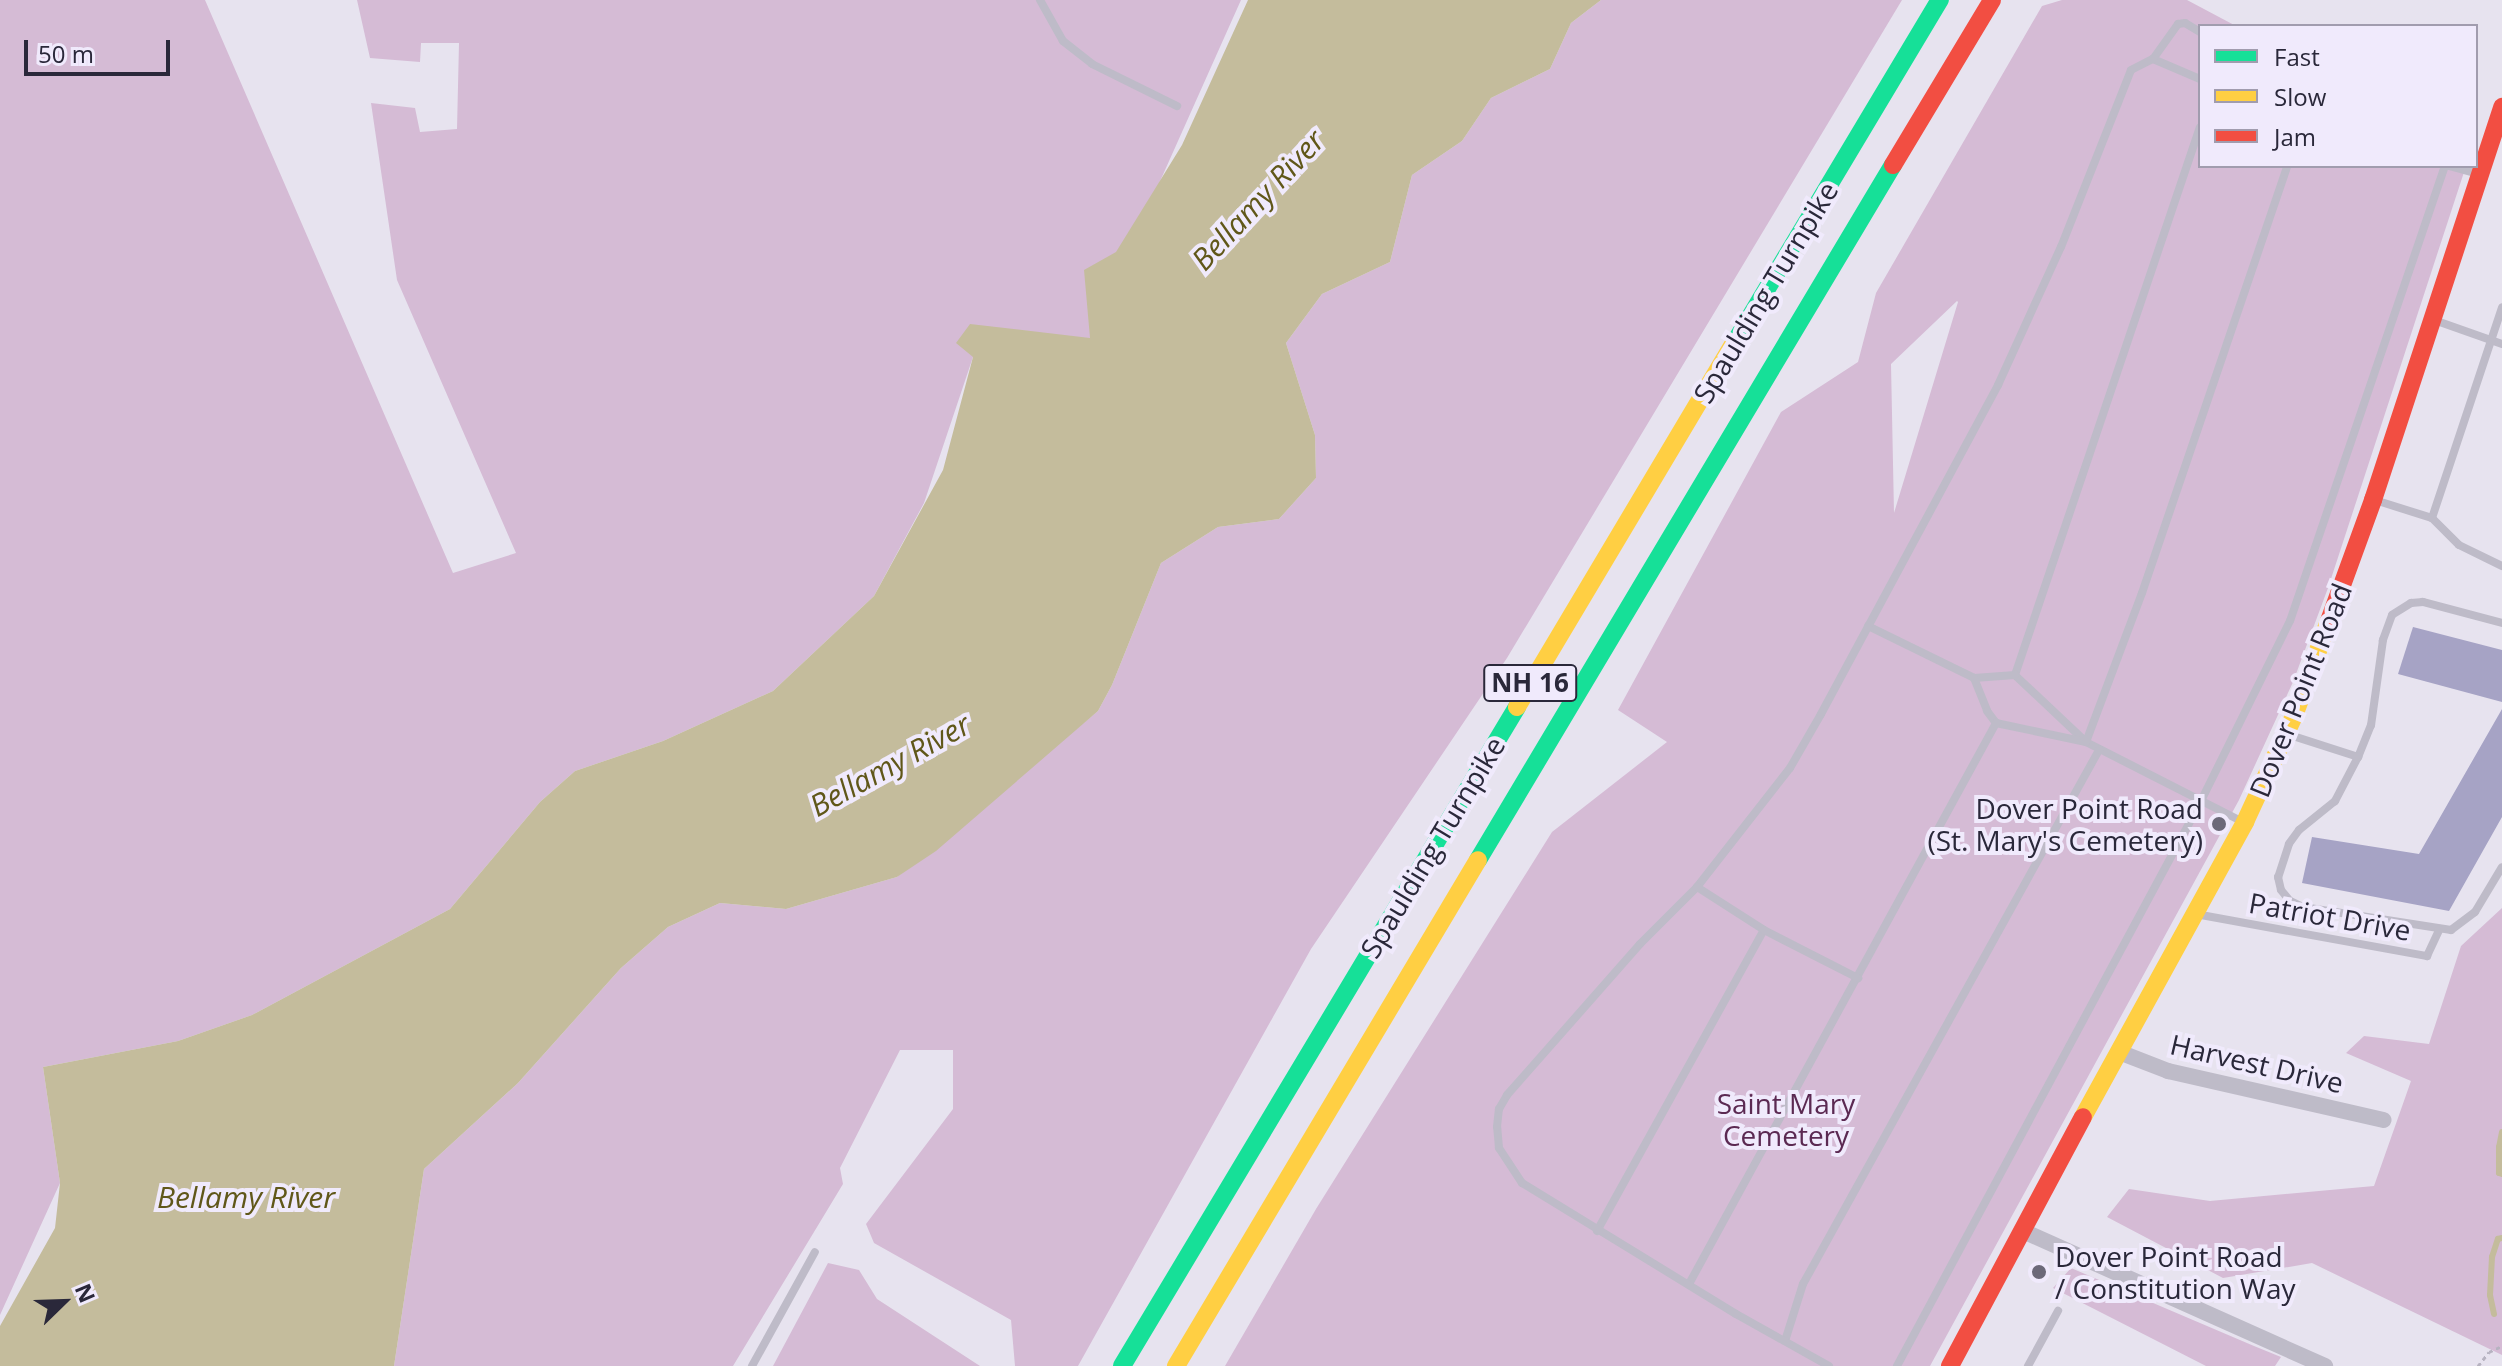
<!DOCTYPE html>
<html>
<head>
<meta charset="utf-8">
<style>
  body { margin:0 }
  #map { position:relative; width:2502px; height:1366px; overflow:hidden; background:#e7e3ef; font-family:"Open Sans",sans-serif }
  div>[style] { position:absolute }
  .green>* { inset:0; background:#d5bbd5 }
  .water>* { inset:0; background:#c4bc9c }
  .stream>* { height:6px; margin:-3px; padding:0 3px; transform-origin:3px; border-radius:3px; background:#c4bc9c }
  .building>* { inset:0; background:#a6a3c5 }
  .path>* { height:3px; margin-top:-1.5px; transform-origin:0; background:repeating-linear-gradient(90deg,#b7b3c1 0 4px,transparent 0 8px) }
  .lane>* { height:8px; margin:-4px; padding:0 4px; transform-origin:4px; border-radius:4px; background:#bebbc8 }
  .street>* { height:16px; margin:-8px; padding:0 8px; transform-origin:8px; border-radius:8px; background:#bebbc8 }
  .fast>* { height:18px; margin:-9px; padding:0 9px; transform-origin:9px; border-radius:9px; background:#16e098 }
  .slow>* { height:18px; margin:-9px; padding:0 9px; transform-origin:9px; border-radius:9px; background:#ffcf43 }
  .jam>* { height:18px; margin:-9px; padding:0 9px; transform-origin:9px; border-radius:9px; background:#f24e42 }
  .dots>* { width:22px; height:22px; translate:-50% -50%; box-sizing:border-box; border:4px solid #f0eafc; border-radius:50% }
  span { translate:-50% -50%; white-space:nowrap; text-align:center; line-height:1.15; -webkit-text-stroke:8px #f0eafc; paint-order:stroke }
  .shield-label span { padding:2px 6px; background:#f0eafc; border:2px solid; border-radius:6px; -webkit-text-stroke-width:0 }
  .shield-label { font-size:26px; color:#2a283a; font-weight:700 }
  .street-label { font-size:28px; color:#2a283a }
  .poi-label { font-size:28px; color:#2a283a }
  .right { translate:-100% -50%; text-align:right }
  .left { translate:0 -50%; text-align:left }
  .park-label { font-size:28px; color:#5b2952 }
  .water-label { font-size:30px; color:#605719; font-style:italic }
  .legend { position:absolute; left:2198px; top:24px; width:280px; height:144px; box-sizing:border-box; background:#f0eafc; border:2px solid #a19cae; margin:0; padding:10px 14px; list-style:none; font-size:24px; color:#2a283a }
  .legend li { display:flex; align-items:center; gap:16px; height:40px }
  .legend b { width:40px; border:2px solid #a19cae }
  .north { position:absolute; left:24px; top:1262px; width:80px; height:80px; -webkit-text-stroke:6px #f0eafc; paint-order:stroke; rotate:67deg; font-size:22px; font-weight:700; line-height:32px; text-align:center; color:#2a283a }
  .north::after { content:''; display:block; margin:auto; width:28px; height:36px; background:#2a283a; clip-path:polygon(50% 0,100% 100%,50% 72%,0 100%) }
  .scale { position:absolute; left:24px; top:40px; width:146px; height:36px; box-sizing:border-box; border:4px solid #2a283a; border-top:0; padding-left:10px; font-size:24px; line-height:28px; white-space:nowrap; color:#2a283a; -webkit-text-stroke:6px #f0eafc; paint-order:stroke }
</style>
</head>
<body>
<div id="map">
  <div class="green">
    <i style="clip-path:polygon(0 0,205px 0,453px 573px,516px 553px,397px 280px,371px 103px,415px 108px,420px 132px,457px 129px,459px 43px,421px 43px,420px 62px,370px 58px,357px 0,1241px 0,1090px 338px,973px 357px,924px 503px,874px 596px,773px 691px,663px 741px,575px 771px,540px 802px,450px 909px,252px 1015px,178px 1041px,43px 1067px,60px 1183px,0 1315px)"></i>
    <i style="clip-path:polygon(1601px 0,1902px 0,1507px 658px,1311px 949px,1078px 1366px,1015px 1366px,1011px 1320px,874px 1243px,866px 1224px,953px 1109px,953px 1050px,900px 1050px,840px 1168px,843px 1184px,733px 1366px,394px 1366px,424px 1169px,518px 1083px,621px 968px,668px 927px,720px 903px,786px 909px,897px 877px,1098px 711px,1112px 685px,1161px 563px,1218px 527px,1279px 519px,1316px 478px,1315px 435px,1286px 343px,1322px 294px,1390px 262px,1412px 175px,1462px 141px,1491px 98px,1550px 69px,1571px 23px)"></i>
    <i style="clip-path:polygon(evenodd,2062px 0,2187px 0,2236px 26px,2200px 26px,2200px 166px,2466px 166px,2328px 588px,2293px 682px,2239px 800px,1930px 1366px,1225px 1366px,1316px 1209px,1552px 832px,1667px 742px,1618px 710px,1781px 412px,1858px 362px,1876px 293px,2042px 6px,2062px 0,1957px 301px,1958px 302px,1894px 513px,1891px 364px,1957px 301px)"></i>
    <i style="clip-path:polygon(2502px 908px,2502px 1355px,2312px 1263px,2223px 1278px,2107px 1217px,2129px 1189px,2210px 1201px,2374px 1186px,2411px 1081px,2346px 1053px,2364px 1036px,2429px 1044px,2461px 946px)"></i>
    <i style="clip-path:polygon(828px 1263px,859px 1270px,877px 1299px,980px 1366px,773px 1366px)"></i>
    <i style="clip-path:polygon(2071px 1268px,2254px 1346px,2281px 1357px,2275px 1366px,2206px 1366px,2053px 1288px)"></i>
  </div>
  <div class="water">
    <i style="clip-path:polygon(1248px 0,1601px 0,1571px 23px,1550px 69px,1491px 98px,1462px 141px,1412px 175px,1390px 262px,1322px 294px,1286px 343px,1315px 435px,1316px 478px,1279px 519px,1218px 527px,1161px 563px,1112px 685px,1098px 711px,936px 851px,897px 877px,786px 909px,720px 903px,668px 927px,621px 968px,518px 1083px,424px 1169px,394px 1366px,0 1366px,0 1326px,55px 1228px,60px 1183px,43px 1067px,178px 1041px,252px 1015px,450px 909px,540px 802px,575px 771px,663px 741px,773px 691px,874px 596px,943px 470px,973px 357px,956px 343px,970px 324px,1090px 338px,1084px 270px,1116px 252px,1182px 145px)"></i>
  </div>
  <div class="stream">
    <i style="left:2502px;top:1132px;width:15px;rotate:101deg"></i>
    <i style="left:2499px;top:1147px;width:26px;rotate:90deg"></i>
    <i style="left:2499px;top:1173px;width:3px;rotate:18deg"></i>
    <i style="left:2494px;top:1314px;width:19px;rotate:-102deg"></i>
    <i style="left:2490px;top:1295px;width:38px;rotate:-87deg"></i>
    <i style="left:2492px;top:1257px;width:19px;rotate:-72deg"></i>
    <i style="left:2498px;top:1239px;width:4px;rotate:-14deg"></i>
  </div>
  <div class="building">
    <i style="clip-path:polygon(2413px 627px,2502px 650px,2502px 702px,2398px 674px)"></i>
    <i style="clip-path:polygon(2502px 709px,2502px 817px,2449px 911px,2302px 883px,2312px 837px,2419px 854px)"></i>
  </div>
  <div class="path">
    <i style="left:2478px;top:1366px;width:18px;rotate:-52deg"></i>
    <i style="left:2489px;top:1352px;width:14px;rotate:-25deg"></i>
  </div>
  <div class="lane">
    <i style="left:1040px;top:0;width:47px;rotate:60.7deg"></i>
    <i style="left:1063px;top:41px;width:37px;rotate:38deg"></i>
    <i style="left:1092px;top:64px;width:95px;rotate:26.3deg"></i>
    <i style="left:2200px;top:32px;width:17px;rotate:-149deg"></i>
    <i style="left:2185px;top:23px;width:7px;rotate:172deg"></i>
    <i style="left:2178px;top:24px;width:43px;rotate:125.5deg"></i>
    <i style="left:2153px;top:59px;width:51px;rotate:23.1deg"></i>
    <i style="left:2449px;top:166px;width:31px;rotate:15deg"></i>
    <i style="left:2434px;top:320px;width:72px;rotate:19.4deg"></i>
    <i style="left:2378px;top:501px;width:57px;rotate:17.5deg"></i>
    <i style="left:2432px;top:518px;width:222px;rotate:-71.6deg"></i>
    <i style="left:2432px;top:518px;width:38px;rotate:45deg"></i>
    <i style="left:2459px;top:545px;width:48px;rotate:26deg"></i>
    <i style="left:2502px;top:623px;width:82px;rotate:-165.1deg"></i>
    <i style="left:2423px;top:602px;width:12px;rotate:175deg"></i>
    <i style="left:2411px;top:603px;width:22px;rotate:148deg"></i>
    <i style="left:2392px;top:615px;width:27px;rotate:110deg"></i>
    <i style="left:2383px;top:640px;width:86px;rotate:98deg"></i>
    <i style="left:2371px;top:725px;width:35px;rotate:112deg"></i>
    <i style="left:2358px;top:757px;width:50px;rotate:117.6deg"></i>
    <i style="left:2335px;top:801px;width:46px;rotate:141.1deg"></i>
    <i style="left:2299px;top:830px;width:17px;rotate:126deg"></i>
    <i style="left:2289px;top:844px;width:35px;rotate:108deg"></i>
    <i style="left:2278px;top:877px;width:13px;rotate:77deg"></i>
    <i style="left:2281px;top:890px;width:14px;rotate:51deg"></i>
    <i style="left:2290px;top:901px;width:14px;rotate:25deg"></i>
    <i style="left:2303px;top:907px;width:150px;rotate:8.8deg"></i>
    <i style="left:2451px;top:930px;width:30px;rotate:-37deg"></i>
    <i style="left:2475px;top:912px;width:52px;rotate:-59deg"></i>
    <i style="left:1868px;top:626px;width:118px;rotate:26.1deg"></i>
    <i style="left:2015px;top:675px;width:578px;rotate:-71.35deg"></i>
    <i style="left:2287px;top:734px;width:75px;rotate:17.9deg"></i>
    <i style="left:2241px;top:821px;width:174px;rotate:-153deg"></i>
    <i style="left:2086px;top:742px;width:98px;rotate:-136.7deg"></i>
    <i style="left:2015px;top:675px;width:41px;rotate:175.8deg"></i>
    <i style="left:1974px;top:678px;width:35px;rotate:68deg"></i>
    <i style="left:1987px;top:711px;width:15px;rotate:53deg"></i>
    <i style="left:1996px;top:723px;width:92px;rotate:11.9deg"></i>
    <i style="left:2086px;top:742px;width:159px;rotate:-69.4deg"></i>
    <i style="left:2142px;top:593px;width:451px;rotate:-71.2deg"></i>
    <i style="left:1697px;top:887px;width:151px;rotate:-52deg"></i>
    <i style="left:1790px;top:768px;width:62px;rotate:-60.1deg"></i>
    <i style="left:1821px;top:714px;width:374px;rotate:-61.7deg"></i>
    <i style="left:1998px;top:385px;width:152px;rotate:-65.5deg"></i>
    <i style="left:2061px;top:247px;width:190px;rotate:-68.4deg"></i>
    <i style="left:2131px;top:70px;width:25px;rotate:-27deg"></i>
    <i style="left:2201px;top:915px;width:230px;rotate:10.3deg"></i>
    <i style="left:2427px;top:956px;width:29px;rotate:-65deg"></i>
    <i style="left:1597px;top:1231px;width:344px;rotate:-61deg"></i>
    <i style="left:1689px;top:1284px;width:640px;rotate:-61.31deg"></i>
    <i style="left:1785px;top:1341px;width:60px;rotate:-72.5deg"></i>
    <i style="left:1803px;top:1284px;width:611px;rotate:-61deg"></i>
    <i style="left:752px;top:1366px;width:130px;rotate:-61.1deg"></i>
    <i style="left:1829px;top:1366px;width:107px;rotate:-150.8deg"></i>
    <i style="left:1736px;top:1314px;width:251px;rotate:-148.5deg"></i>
    <i style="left:1522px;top:1183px;width:42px;rotate:-123.3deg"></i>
    <i style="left:1499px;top:1148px;width:21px;rotate:-95deg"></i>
    <i style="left:1497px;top:1127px;width:18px;rotate:-84deg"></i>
    <i style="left:1499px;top:1109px;width:16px;rotate:-60deg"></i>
    <i style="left:1507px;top:1095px;width:201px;rotate:-48.6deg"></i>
    <i style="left:1640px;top:944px;width:81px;rotate:-45deg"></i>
    <i style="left:1697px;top:887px;width:80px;rotate:32.7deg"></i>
    <i style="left:1764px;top:930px;width:106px;rotate:27.1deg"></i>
    <i style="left:1897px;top:1366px;width:639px;rotate:-61.71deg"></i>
    <i style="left:2200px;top:803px;width:203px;rotate:-63.7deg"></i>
    <i style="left:2290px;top:621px;width:481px;rotate:-71.2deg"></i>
    <i style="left:2028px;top:1366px;width:63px;rotate:-61.4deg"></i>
  </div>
  <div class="street">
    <i style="left:2119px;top:1052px;width:53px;rotate:21.2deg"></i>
    <i style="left:2168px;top:1071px;width:221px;rotate:12.8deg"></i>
    <i style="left:2023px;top:1231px;width:331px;rotate:24.1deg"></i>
  </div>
  <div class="fast">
    <i style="left:1735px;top:342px;width:399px;rotate:-59.1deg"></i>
    <i style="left:1478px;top:860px;width:809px;rotate:-59.16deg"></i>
    <i style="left:1122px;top:1366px;width:768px;rotate:-59.06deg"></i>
  </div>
  <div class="slow">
    <i style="left:1517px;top:707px;width:425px;rotate:-59.2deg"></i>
    <i style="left:2083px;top:1117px;width:337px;rotate:-61.2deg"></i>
    <i style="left:2245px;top:822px;width:117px;rotate:-65.2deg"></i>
    <i style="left:2294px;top:716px;width:101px;rotate:-69.8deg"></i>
    <i style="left:1176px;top:1366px;width:589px;rotate:-59.17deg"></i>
  </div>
  <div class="jam">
    <i style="left:1893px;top:165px;width:192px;rotate:-59deg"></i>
    <i style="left:2329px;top:621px;width:129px;rotate:-70deg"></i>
    <i style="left:2373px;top:500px;width:414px;rotate:-71.8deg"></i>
    <i style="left:1950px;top:1366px;width:282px;rotate:-61.9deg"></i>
  </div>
  <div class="dots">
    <i style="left:2219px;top:824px;background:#6c6979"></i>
    <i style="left:2039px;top:1272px;background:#6c6979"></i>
  </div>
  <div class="shield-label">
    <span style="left:1530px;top:683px">NH 16</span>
  </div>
  <div class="street-label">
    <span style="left:1765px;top:292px;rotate:-59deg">Spaulding Turnpike</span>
    <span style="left:2300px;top:690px;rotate:-68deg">Dover Point Road</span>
    <span style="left:1432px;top:847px;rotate:-59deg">Spaulding Turnpike</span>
    <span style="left:2330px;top:916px;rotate:10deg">Patriot Drive</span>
    <span style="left:2257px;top:1063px;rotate:13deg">Harvest Drive</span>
  </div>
  <div class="poi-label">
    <span class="right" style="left:2203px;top:824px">Dover Point Road<br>(St. Mary's Cemetery)</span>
    <span class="left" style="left:2055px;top:1272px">Dover Point Road<br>/ Constitution Way</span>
  </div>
  <div class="park-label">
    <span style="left:1786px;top:1119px">Saint Mary<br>Cemetery</span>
  </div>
  <div class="water-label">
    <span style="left:1258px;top:200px;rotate:-47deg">Bellamy River</span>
    <span style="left:890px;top:765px;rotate:-29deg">Bellamy River</span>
    <span style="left:246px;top:1197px">Bellamy River</span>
  </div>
  <ul class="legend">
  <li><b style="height:10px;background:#16e098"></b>Fast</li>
  <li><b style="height:10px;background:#ffcf43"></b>Slow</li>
  <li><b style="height:10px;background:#f24e42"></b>Jam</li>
  </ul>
  <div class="north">N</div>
  <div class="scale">50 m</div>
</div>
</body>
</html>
